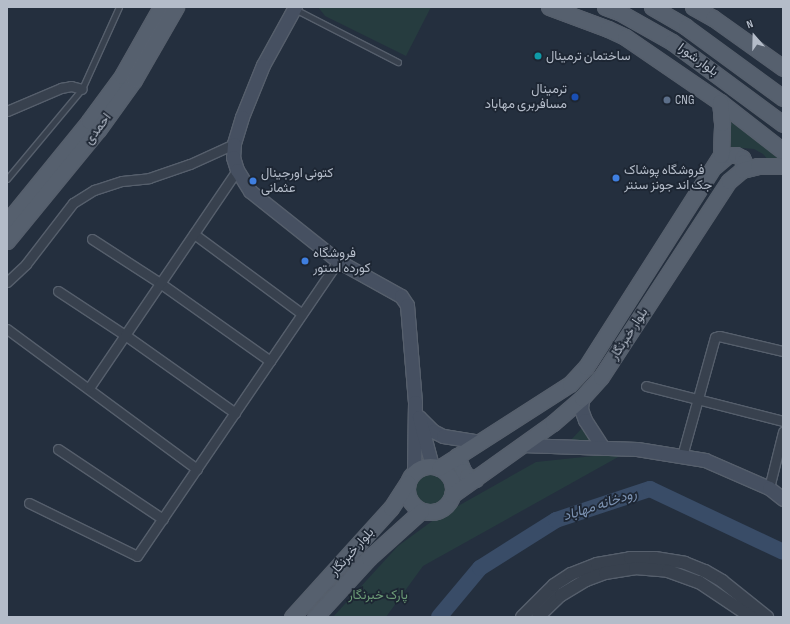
<!DOCTYPE html>
<html>
<head>
<meta charset="utf-8">
<style>
  body { margin:0 }
  #map { position:relative; width:790px; height:624px; overflow:hidden; background:#242f3e; font-family:"Sofia Sans Condensed",Vazirmatn,sans-serif }
  div>[style] { position:absolute }
  .green>* { inset:0; background:#263c3f }
  .round { border-radius:50% }
  .river>* { height:16px; margin:-8px; padding:0 8px; transform-origin:8px; border-radius:8px; background:#394c67 }
  .roads { filter:drop-shadow(1px 0 #565f6c) drop-shadow(-1px 0 #565f6c) drop-shadow(0 1px #565f6c) drop-shadow(0 -1px #565f6c) }
  .service>* { height:4.5px; margin:-2.25px; padding:0 2.25px; transform-origin:2.25px; border-radius:2.25px; background:#38414e }
  .minor>* { height:9px; margin:-4.5px; padding:0 4.5px; transform-origin:4.5px; border-radius:4.5px; background:#38414e }
  .tertiary>* { height:12px; margin:-6px; padding:0 6px; transform-origin:6px; border-radius:6px; background:#38414e }
  .secondary>* { height:13px; margin:-6.5px; padding:0 6.5px; transform-origin:6.5px; border-radius:6.5px; background:#465061 }
  .primary>* { height:15px; margin:-7.5px; padding:0 7.5px; transform-origin:7.5px; border-radius:7.5px; background:#56606e }
  .primary>.ring { margin:-7.5px; padding:0; box-sizing:content-box; background:none; border:15px solid #56606e; border-radius:50% }
  .dots>* { width:11px; height:11px; translate:-50% -50%; box-sizing:border-box; border:2px solid #1d2633; border-radius:50% }
  span { translate:-50% -50%; white-space:nowrap; text-align:center; line-height:1.15; -webkit-text-stroke:3.5px #1d2633; paint-order:stroke }
  .poi-label { font-size:13px; color:#b4bcc9 }
  .left { translate:0 -50%; text-align:left }
  .right { translate:-100% -50%; text-align:right }
  .street-label { font-size:13px; color:#b4bcc9 }
  .park-label { font-size:13px; color:#6b9a76 }
  .water-label { font-size:14px; color:#7c92b1; font-style:italic }
  .frame { position:absolute; inset:0; border:8px solid #b4bcc9; pointer-events:none }
  .north { position:absolute; left:734px; top:16px; width:40px; height:40px; -webkit-text-stroke:3px #1d2633; paint-order:stroke; rotate:340deg; font-size:11px; font-weight:700; line-height:16px; text-align:center; color:#b4bcc9 }
  .north::after { content:''; display:block; margin:auto; width:14px; height:18px; background:#b4bcc9; clip-path:polygon(50% 0,100% 100%,50% 72%,0 100%) }
</style>
</head>
<body>
<div id="map">
  <div class="green">
    <i style="clip-path:polygon(318px 7px,431px 7px,406px 56px,325px 16px)"></i>
    <i style="clip-path:polygon(726px 118px,783px 159px,769px 161px,763px 154px,754px 149px,731px 147px)"></i>
    <i style="clip-path:polygon(585px 425px,596px 444px,568px 443px)"></i>
    <i style="clip-path:polygon(603px 455px,620px 456px,423px 566px,386px 617px,333px 617px,398px 546px,435px 519px,536px 462px)"></i>
    <i class="round" style="left:415px;top:475px;width:30px;height:30px"></i>
  </div>
  <div class="river">
    <i style="left:439px;top:617px;width:64px;rotate:-50.1deg"></i>
    <i style="left:480px;top:568px;width:90px;rotate:-32.3deg"></i>
    <i style="left:556px;top:520px;width:99px;rotate:-18.3deg"></i>
    <i style="left:650px;top:489px;width:147px;rotate:25.3deg"></i>
  </div>
  <div class="roads">
    <div class="service">
      <i style="left:295px;top:9px;width:116px;rotate:27.2deg"></i>
      <i style="left:7px;top:179px;width:117px;rotate:-50.2deg"></i>
      <i style="left:82px;top:89px;width:90px;rotate:-65.7deg"></i>
    </div>
    <div class="minor">
      <i style="left:7px;top:111px;width:59px;rotate:-23.1deg"></i>
      <i style="left:61px;top:88px;width:10px;rotate:-11deg"></i>
      <i style="left:71px;top:86px;width:11px;rotate:15deg"></i>
      <i style="left:194px;top:234px;width:134px;rotate:36.5deg"></i>
      <i style="left:92px;top:239px;width:81px;rotate:32.9deg"></i>
      <i style="left:160px;top:283px;width:135px;rotate:35.3deg"></i>
      <i style="left:7px;top:282px;width:26px;rotate:-43deg"></i>
      <i style="left:26px;top:264px;width:77px;rotate:-52.4deg"></i>
      <i style="left:73px;top:203px;width:25px;rotate:-32deg"></i>
      <i style="left:94px;top:190px;width:29px;rotate:-18deg"></i>
      <i style="left:122px;top:181px;width:27px;rotate:-6deg"></i>
      <i style="left:149px;top:178px;width:43px;rotate:-18.9deg"></i>
      <i style="left:190px;top:164px;width:48px;rotate:-24.4deg"></i>
      <i style="left:58px;top:291px;width:80px;rotate:33.3deg"></i>
      <i style="left:125px;top:335px;width:135px;rotate:35.3deg"></i>
      <i style="left:7px;top:329px;width:236px;rotate:36.4deg"></i>
      <i style="left:646px;top:386px;width:141px;rotate:14.3deg"></i>
      <i style="left:89px;top:388px;width:263px;rotate:-55.8deg"></i>
      <i style="left:58px;top:449px;width:126px;rotate:33.7deg"></i>
      <i style="left:682px;top:456px;width:123px;rotate:-74.5deg"></i>
      <i style="left:715px;top:337px;width:4px;rotate:-14deg"></i>
      <i style="left:719px;top:336px;width:66px;rotate:13.2deg"></i>
      <i style="left:769px;top:488px;width:58px;rotate:-76deg"></i>
      <i style="left:29px;top:503px;width:120px;rotate:26.1deg"></i>
      <i style="left:137px;top:556px;width:357px;rotate:-55.7deg"></i>
    </div>
    <div class="tertiary">
      <i style="left:522px;top:617px;width:45px;rotate:-45deg"></i>
      <i style="left:554px;top:585px;width:20px;rotate:-33deg"></i>
      <i style="left:571px;top:574px;width:28px;rotate:-21deg"></i>
      <i style="left:597px;top:564px;width:34px;rotate:-10deg"></i>
      <i style="left:630px;top:558px;width:25px"></i>
      <i style="left:655px;top:558px;width:30px;rotate:9deg"></i>
      <i style="left:685px;top:563px;width:22px;rotate:22deg"></i>
      <i style="left:705px;top:571px;width:20px;rotate:30deg"></i>
      <i style="left:722px;top:581px;width:58px;rotate:38.7deg"></i>
      <i style="left:538px;top:617px;width:32px;rotate:-44deg"></i>
      <i style="left:561px;top:595px;width:29px;rotate:-31deg"></i>
      <i style="left:586px;top:580px;width:20px;rotate:-20deg"></i>
      <i style="left:605px;top:573px;width:30px;rotate:-9deg"></i>
      <i style="left:635px;top:568px;width:33px;rotate:5deg"></i>
      <i style="left:668px;top:571px;width:33px;rotate:20deg"></i>
      <i style="left:699px;top:582px;width:63px;rotate:33.9deg"></i>
    </div>
    <div class="secondary">
      <i style="left:295px;top:7px;width:66px;rotate:118.9deg"></i>
      <i style="left:263px;top:65px;width:56px;rotate:112deg"></i>
      <i style="left:242px;top:117px;width:28px;rotate:107deg"></i>
      <i style="left:234px;top:144px;width:13px;rotate:94deg"></i>
      <i style="left:233px;top:157px;width:14px;rotate:73deg"></i>
      <i style="left:237px;top:170px;width:25px;rotate:58deg"></i>
      <i style="left:250px;top:191px;width:112px;rotate:38.5deg"></i>
      <i style="left:338px;top:261px;width:72px;rotate:29.1deg"></i>
      <i style="left:401px;top:296px;width:11px;rotate:56deg"></i>
      <i style="left:407px;top:305px;width:97px;rotate:85.3deg"></i>
      <i style="left:415px;top:402px;width:70px;rotate:90.8deg"></i>
      <i style="left:582px;top:398px;width:11px;rotate:95deg"></i>
      <i style="left:581px;top:409px;width:12px;rotate:70deg"></i>
      <i style="left:585px;top:420px;width:33px;rotate:57deg"></i>
      <i style="left:419px;top:417px;width:20px;rotate:45deg"></i>
      <i style="left:433px;top:431px;width:11px;rotate:27deg"></i>
      <i style="left:443px;top:436px;width:36px;rotate:9deg"></i>
      <i style="left:419px;top:417px;width:51px;rotate:75.1deg"></i>
      <i style="left:522px;top:445px;width:115px;rotate:2deg"></i>
      <i style="left:637px;top:449px;width:69px;rotate:9.2deg"></i>
      <i style="left:705px;top:460px;width:70px;rotate:23.6deg"></i>
      <i style="left:769px;top:488px;width:18px;rotate:38deg"></i>
    </div>
    <div class="primary">
      <i style="left:549px;top:7px;width:63px;rotate:20.4deg"></i>
      <i style="left:608px;top:29px;width:19px;rotate:25deg"></i>
      <i style="left:625px;top:37px;width:115px;rotate:34.4deg"></i>
      <i style="left:720px;top:102px;width:80px;rotate:37.9deg"></i>
      <i style="left:605px;top:7px;width:15px;rotate:20deg"></i>
      <i style="left:619px;top:12px;width:61px;rotate:29.5deg"></i>
      <i style="left:672px;top:42px;width:138px;rotate:36.5deg"></i>
      <i style="left:652px;top:7px;width:39px;rotate:30deg"></i>
      <i style="left:686px;top:27px;width:120px;rotate:36.2deg"></i>
      <i style="left:693px;top:7px;width:23px;rotate:29deg"></i>
      <i style="left:713px;top:18px;width:86px;rotate:35.5deg"></i>
      <i style="left:715px;top:166px;width:17px;rotate:-40deg"></i>
      <i style="left:728px;top:155px;width:8px"></i>
      <i style="left:736px;top:155px;width:7px;rotate:27deg"></i>
      <i style="left:742px;top:158px;width:4px;rotate:63deg"></i>
      <i style="left:744px;top:162px;width:8px;rotate:104deg"></i>
      <i style="left:7px;top:222px;width:130px;rotate:-50.9deg"></i>
      <i style="left:89px;top:121px;width:56px;rotate:-53.7deg"></i>
      <i style="left:122px;top:76px;width:79px;rotate:-60.5deg"></i>
      <i style="left:7px;top:241px;width:144px;rotate:-50.7deg"></i>
      <i style="left:98px;top:130px;width:62px;rotate:-54.2deg"></i>
      <i style="left:134px;top:80px;width:84px;rotate:-60.1deg"></i>
      <i style="left:457px;top:456px;width:16px;rotate:68deg"></i>
      <i style="left:463px;top:471px;width:6px;rotate:51deg"></i>
      <i style="left:467px;top:476px;width:9px;rotate:21deg"></i>
      <i class="ring" style="left:407px;top:466px;width:31px;height:31px"></i>
      <i style="left:439px;top:468px;width:156px;rotate:-32.7deg"></i>
      <i style="left:570px;top:384px;width:23px;rotate:-47deg"></i>
      <i style="left:586px;top:367px;width:251px;rotate:-57.5deg"></i>
      <i style="left:721px;top:155px;width:32px;rotate:-88deg"></i>
      <i style="left:722px;top:123px;width:21px;rotate:-95deg"></i>
      <i style="left:452px;top:495px;width:124px;rotate:-35.5deg"></i>
      <i style="left:553px;top:423px;width:38px;rotate:-41deg"></i>
      <i style="left:582px;top:398px;width:28px;rotate:-48deg"></i>
      <i style="left:601px;top:377px;width:234px;rotate:-56.9deg"></i>
      <i style="left:729px;top:181px;width:17px;rotate:-40deg"></i>
      <i style="left:742px;top:170px;width:16px;rotate:-14deg"></i>
      <i style="left:758px;top:166px;width:25px"></i>
      <i style="left:292px;top:617px;width:147px;rotate:-47.8deg"></i>
      <i style="left:391px;top:508px;width:30px;rotate:-57deg"></i>
      <i style="left:315px;top:617px;width:80px;rotate:-47.5deg"></i>
      <i style="left:369px;top:558px;width:70px;rotate:-42.1deg"></i>
    </div>
  </div>
  <div class="dots">
    <i style="left:538px;top:56px;background:#0f9aa8"></i>
    <i style="left:575px;top:97px;background:#1a4fb4"></i>
    <i style="left:667px;top:100px;background:#5c6f8a"></i>
    <i style="left:616px;top:178px;background:#3f7fe0"></i>
    <i style="left:253px;top:181px;background:#3f7fe0"></i>
    <i style="left:305px;top:261px;background:#3f7fe0"></i>
  </div>
  <div class="poi-label">
    <span class="left" style="left:546px;top:56px">ساختمان ترمینال</span>
    <span class="right" style="left:567px;top:97px">ترمینال<br>مسافربری مهاباد</span>
    <span class="left" style="left:675px;top:100px">CNG</span>
    <span class="left" style="left:624px;top:178px">فروشگاه پوشاک<br>جک اند جونز سنتر</span>
    <span class="left" style="left:261px;top:181px">کتونی اورجینال<br>عثمانی</span>
    <span class="left" style="left:313px;top:261px">فروشگاه<br>کورده استور</span>
  </div>
  <div class="street-label">
    <span style="left:698px;top:60px;rotate:36deg">بلوار شورا</span>
    <span style="left:98px;top:129px;rotate:-53deg">احمدی</span>
    <span style="left:629px;top:334px;rotate:-57deg">بلوار خبرنگار</span>
    <span style="left:352px;top:552px;rotate:-48deg">بلوار خبرنگار</span>
  </div>
  <div class="park-label">
    <span style="left:378px;top:595px">پارک خبرنگار</span>
  </div>
  <div class="water-label">
    <span style="left:600px;top:505px;rotate:-18deg">رودخانه مهاباد</span>
  </div>
  <div class="frame"></div>
  <div class="north">N</div>
</div>
</body>
</html>
